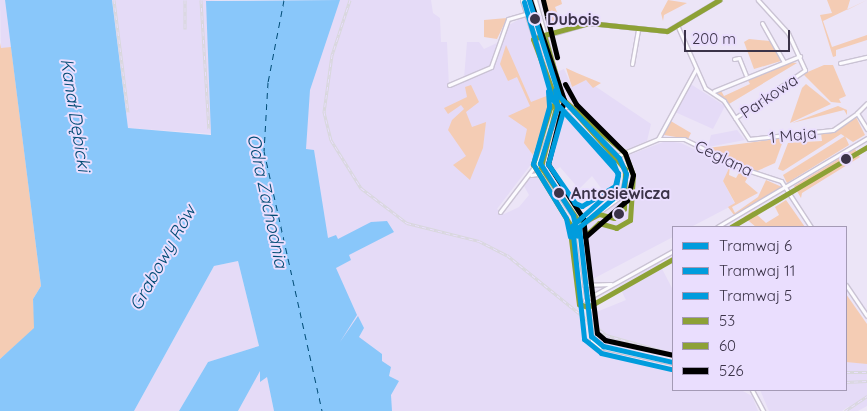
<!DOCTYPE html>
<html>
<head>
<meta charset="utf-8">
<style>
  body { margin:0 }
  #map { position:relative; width:867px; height:411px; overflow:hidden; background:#ece5f7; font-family:Quicksand,sans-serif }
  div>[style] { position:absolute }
  .built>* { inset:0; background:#e5dbf7 }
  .green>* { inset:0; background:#f4ccb4 }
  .water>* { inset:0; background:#89c7fa }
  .ferry>* { height:1px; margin-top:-0.5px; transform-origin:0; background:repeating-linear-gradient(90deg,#004b75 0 6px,transparent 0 11px) }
  .roads { filter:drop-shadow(1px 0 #cac3d4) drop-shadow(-1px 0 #cac3d4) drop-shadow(0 1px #cac3d4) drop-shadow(0 -1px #cac3d4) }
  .minor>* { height:3px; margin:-1.5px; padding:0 1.5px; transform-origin:1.5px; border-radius:1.5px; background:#fcfbfe }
  .tram>* { height:1px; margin:-0.5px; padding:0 0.5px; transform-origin:0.5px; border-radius:0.5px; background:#d8d7dc }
  .rail>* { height:3px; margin-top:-1.5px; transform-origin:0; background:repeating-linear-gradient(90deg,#eadefe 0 4px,#d8d7dc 0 8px); box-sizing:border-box; border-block:1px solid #d8d7dc }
  .bus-1>* { height:5px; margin:-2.5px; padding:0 2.5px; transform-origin:2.5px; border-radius:2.5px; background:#8da136 }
  .bus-2>* { height:5px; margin:-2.5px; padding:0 2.5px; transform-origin:2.5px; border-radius:2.5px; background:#8da136 }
  .bus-3>* { height:5px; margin:-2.5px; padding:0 2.5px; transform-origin:2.5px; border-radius:2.5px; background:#000 }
  .tram-1>* { height:5px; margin:-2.5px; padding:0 2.5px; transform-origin:2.5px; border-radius:2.5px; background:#009cdd }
  .tram-2>* { height:5px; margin:-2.5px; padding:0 2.5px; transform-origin:2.5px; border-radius:2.5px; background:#009cdd }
  .tram-3>* { height:5px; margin:-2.5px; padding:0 2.5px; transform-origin:2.5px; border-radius:2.5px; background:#009cdd }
  .dots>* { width:14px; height:14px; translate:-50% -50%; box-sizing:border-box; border:2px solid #eadefe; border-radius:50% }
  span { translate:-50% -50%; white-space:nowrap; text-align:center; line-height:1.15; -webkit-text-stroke:4px #eadefe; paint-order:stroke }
  .stop-label { font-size:16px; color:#3b3348; font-weight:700 }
  .left { translate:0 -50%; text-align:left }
  .street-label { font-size:16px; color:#3b3348 }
  .water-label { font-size:18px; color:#004b75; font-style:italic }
  .legend { position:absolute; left:672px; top:226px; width:175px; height:165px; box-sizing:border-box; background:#eadefe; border:1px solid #a49ab5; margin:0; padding:6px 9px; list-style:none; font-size:15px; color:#3b3348 }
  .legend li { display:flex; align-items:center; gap:10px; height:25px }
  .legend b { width:25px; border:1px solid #a49ab5 }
  .scale { position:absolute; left:684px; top:30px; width:106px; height:22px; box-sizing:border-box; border:2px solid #3b3348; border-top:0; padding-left:6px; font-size:15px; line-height:18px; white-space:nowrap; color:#3b3348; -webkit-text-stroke:4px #eadefe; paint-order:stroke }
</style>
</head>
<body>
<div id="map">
  <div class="built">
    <i style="clip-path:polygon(0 0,5px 0,11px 47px,1px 49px)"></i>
    <i style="clip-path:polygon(112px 0,219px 0,206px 1px,213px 134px,128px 128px)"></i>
    <i style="clip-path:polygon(331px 0,431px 0,433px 13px,440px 18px,441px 42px,447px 42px,449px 87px,493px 67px,507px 26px,525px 16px,555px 98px,555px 109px,539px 154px,497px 209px,504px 214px,519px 207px,529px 195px,524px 186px,529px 178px,543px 173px,571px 219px,589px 347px,673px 369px,673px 390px,741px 390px,752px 396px,758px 411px,377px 411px,334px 341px,298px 149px,307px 76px)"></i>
    <i style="clip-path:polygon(501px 41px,490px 67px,464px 78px,467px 42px,479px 42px,484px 49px)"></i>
    <i style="clip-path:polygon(564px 69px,572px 87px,586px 80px,651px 124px,647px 141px,618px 153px,563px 94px,557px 72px)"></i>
    <i style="clip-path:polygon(689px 83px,725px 106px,713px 129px,675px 112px)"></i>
    <i style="clip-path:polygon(567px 109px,620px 170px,620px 183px,613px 194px,607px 196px,592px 176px,579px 189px,560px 167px,551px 174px,543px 166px,558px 111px)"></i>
    <i style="clip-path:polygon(737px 130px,745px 140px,708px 147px,711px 135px)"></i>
    <i style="clip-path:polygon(666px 141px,681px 143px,730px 166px,723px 181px,735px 204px,691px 227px,673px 227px,673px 237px,589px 281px,584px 228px,626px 196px,631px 175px,624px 157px)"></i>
    <i style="clip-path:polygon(238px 261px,259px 346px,208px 362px,179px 411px,134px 411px,214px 266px)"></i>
    <i style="clip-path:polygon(659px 263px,673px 290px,673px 358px,599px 343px,589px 315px,626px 300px,619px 286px)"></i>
    <i style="clip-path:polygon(846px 362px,867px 363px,867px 406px,858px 411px,847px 411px,849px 406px,842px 411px,769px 411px,760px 390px,846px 390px)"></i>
    <i style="clip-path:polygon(260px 370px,267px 377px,274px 411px,238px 411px)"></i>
  </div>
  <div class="green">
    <i style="clip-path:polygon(544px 0,561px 0,562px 4px,555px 7px,561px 22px,551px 23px)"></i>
    <i style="clip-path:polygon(668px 0,687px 3px,664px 15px,663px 21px,661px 13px)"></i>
    <i style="clip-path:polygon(827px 0,850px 0,847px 10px,867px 0,823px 21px,832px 47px,867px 35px,867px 40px,836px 50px,836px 56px,833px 57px,820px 15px,832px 13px)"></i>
    <i style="clip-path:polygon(507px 18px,497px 39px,484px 37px,484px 20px)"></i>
    <i style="clip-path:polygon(749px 39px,770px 41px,781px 61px,754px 69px,744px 42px)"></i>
    <i style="clip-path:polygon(0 43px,1px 48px,11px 47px,41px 286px,33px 299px,35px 328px,0 359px)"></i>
    <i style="clip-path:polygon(506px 45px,531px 102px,549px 95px,552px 99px,533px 155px,524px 143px,527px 129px,508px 116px,530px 106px,517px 77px,508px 81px,500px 64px)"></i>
    <i style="clip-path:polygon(788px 62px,797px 63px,729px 104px,715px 92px,720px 89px,724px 96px,750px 84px,746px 77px)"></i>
    <i style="clip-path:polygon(824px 65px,833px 65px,846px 96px,839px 99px,841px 103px,831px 102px,803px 74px)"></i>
    <i style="clip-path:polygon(566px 68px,577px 73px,601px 83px,593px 88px,586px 80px,572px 87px)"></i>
    <i style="clip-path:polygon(806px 84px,831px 104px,790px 123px,802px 88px)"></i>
    <i style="clip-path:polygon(471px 85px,479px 102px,466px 112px,472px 127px,486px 122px,483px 148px,470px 180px,453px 165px,466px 156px,448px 130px,452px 120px,464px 109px,461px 105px,448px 114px,444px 108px,467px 97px,465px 87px)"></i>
    <i style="clip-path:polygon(838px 106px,847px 110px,847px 115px,844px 110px,792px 123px)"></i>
    <i style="clip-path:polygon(856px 117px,865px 135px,853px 142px,841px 134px,783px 171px,778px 169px,788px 143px,822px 141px,821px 133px)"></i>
    <i style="clip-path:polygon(669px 120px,691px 133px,688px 139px,664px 135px)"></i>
    <i style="clip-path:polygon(845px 136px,849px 145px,787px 183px,783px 175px)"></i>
    <i style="clip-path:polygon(784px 138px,775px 163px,757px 171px,708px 148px)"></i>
    <i style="clip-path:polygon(855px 149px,860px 157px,802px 193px,801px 198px,794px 186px)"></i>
    <i style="clip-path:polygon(730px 166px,729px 175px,736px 178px,740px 171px,749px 175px,745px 182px,758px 193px,732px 207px,735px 213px,758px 197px,766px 180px,782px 187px,734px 215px,728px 207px,735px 203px,723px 181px)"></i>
    <i style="clip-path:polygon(786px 200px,805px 227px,756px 227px,744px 217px,753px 211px,766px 223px,779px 215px,775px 207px)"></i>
    <i style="clip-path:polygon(846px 294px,867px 324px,867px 364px,846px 362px)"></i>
  </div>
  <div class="water">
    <i style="clip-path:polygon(5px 0,112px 0,128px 128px,211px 135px,206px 1px,340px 0,310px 90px,306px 149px,314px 150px,328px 238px,336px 235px,338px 239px,371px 222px,387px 221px,394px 232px,349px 255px,351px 260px,336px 268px,357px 315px,340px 342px,358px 316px,364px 328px,359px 337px,382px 354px,382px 361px,391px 367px,389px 376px,399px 381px,391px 395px,392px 411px,274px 411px,267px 377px,260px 382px,260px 371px,238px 411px,179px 411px,208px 362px,259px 346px,238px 261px,214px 266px,134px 411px,0 411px,0 359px,34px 328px,33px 299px,41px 286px)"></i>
  </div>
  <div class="ferry">
    <i style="left:284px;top:0;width:84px;rotate:101deg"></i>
    <i style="left:268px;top:82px;width:69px;rotate:93.3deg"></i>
    <i style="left:264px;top:151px;width:266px;rotate:77.4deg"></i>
  </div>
  <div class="roads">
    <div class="minor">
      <i style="left:522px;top:0;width:114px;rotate:72deg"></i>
      <i style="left:535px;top:0;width:102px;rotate:74.6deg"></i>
      <i style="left:562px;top:98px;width:83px;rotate:46.5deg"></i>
      <i style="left:619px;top:158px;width:17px;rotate:66deg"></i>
      <i style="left:626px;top:174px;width:23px;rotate:103deg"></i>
      <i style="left:621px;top:196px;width:47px;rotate:143.6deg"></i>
      <i style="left:583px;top:224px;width:10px;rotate:119deg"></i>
      <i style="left:762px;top:23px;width:45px;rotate:60.6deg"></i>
      <i style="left:678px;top:27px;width:67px;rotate:66.1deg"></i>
      <i style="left:705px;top:88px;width:23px;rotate:34deg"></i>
      <i style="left:724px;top:101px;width:45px;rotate:56.7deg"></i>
      <i style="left:749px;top:139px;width:84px;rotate:-6.1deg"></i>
      <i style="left:833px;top:130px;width:29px;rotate:-35deg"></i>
      <i style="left:533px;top:39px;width:58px;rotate:-15.9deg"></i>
      <i style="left:589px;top:23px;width:78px;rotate:5.9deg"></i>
      <i style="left:667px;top:31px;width:61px;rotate:-30.8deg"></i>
      <i style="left:734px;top:59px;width:5px;rotate:-11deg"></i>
      <i style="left:739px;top:58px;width:18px;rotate:68deg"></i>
      <i style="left:840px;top:63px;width:28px;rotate:-13deg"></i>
      <i style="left:632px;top:64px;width:36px;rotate:-80deg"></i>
      <i style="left:449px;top:85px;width:46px;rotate:-23.2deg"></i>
      <i style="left:491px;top:67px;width:51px;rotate:-70.5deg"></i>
      <i style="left:508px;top:19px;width:19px;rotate:-16deg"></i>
      <i style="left:714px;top:91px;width:93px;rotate:-22.1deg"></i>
      <i style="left:867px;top:103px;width:14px;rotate:135deg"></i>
      <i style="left:857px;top:113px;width:19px;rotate:58deg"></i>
      <i style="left:735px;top:118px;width:85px;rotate:-34.4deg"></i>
      <i style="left:805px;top:70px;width:41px;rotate:-114.7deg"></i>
      <i style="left:788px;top:33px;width:45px;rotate:-132.3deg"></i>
      <i style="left:658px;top:139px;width:26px"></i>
      <i style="left:684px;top:139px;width:70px;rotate:26.2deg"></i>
      <i style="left:747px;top:170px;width:36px;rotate:18deg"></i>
      <i style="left:781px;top:181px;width:55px;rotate:56.9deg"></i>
      <i style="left:617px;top:156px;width:44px;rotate:-22.5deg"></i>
      <i style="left:658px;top:139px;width:80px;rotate:-61.5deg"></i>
      <i style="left:540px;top:157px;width:14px;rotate:78deg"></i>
      <i style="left:543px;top:171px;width:59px;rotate:56deg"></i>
      <i style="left:576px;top:220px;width:121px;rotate:82.4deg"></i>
      <i style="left:592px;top:340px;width:11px;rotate:38deg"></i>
      <i style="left:601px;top:347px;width:74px;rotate:12.5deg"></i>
      <i style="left:531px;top:175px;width:13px;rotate:-9deg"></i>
      <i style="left:500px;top:212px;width:63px;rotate:-52.8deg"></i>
      <i style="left:538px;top:162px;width:57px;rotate:-69.3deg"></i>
      <i style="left:558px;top:109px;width:9px;rotate:-13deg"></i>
      <i style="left:717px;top:227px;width:174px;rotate:-30.7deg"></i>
      <i style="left:584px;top:285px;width:27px;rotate:-2deg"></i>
      <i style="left:846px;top:285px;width:37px;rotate:56deg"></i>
      <i style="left:585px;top:300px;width:101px;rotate:-29.1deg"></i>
      <i style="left:752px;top:390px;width:24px;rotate:62deg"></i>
    </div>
  </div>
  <div class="tram">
    <i style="left:554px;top:119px;width:12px;rotate:-42deg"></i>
    <i style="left:563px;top:111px;width:14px;rotate:17deg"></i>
  </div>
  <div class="rail">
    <i style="left:114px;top:0;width:113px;rotate:82.9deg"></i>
    <i style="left:185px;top:0;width:29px;rotate:90deg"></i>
    <i style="left:201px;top:0;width:129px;rotate:86.5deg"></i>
    <i style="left:350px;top:0;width:58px;rotate:108.1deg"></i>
    <i style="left:332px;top:55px;width:58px;rotate:98deg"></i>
    <i style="left:324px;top:112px;width:29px;rotate:76deg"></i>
    <i style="left:331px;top:140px;width:57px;rotate:58deg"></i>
    <i style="left:361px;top:188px;width:58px;rotate:37.3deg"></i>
    <i style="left:407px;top:223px;width:74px;rotate:14deg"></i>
    <i style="left:479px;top:241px;width:31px;rotate:27deg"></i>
    <i style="left:507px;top:255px;width:127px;rotate:38.9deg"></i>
    <i style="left:606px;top:335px;width:70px;rotate:15.8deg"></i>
    <i style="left:846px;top:372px;width:21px"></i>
    <i style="left:846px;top:382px;width:21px;rotate:-3deg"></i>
    <i style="left:845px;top:411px;width:27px;rotate:-34deg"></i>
  </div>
  <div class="bus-1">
    <i style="left:544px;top:35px;width:67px;rotate:73.5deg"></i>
    <i style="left:563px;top:99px;width:94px;rotate:48.5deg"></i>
    <i style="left:625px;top:169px;width:40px;rotate:91.4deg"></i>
    <i style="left:624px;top:209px;width:13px;rotate:138deg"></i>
    <i style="left:614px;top:218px;width:16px;rotate:-165deg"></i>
    <i style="left:599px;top:214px;width:16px;rotate:153deg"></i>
    <i style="left:585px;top:221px;width:8px;rotate:-166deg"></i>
    <i style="left:577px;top:219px;width:63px;rotate:-124.7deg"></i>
    <i style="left:541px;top:167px;width:66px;rotate:-76deg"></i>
    <i style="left:557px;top:103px;width:68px;rotate:-110.6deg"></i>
    <i style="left:533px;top:39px;width:12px;rotate:-20deg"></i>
    <i style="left:544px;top:35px;width:47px;rotate:-14.9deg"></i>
    <i style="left:589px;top:23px;width:78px;rotate:5.9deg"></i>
    <i style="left:667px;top:31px;width:61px;rotate:-30.8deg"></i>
  </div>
  <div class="bus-2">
    <i style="left:731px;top:227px;width:158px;rotate:-30.5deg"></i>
    <i style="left:585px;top:236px;width:19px;rotate:-43deg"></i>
    <i style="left:599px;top:223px;width:18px;rotate:16deg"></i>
    <i style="left:616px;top:228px;width:16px;rotate:-30deg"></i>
    <i style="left:630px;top:220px;width:45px;rotate:-86.2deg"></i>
    <i style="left:633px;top:175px;width:25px;rotate:-111deg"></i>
    <i style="left:624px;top:152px;width:83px;rotate:-139.4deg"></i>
    <i style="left:561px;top:98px;width:15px;rotate:138deg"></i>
    <i style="left:550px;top:108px;width:59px;rotate:106.9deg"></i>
    <i style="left:533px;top:164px;width:69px;rotate:58.6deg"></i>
    <i style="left:569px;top:223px;width:82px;rotate:83deg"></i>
    <i style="left:579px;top:304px;width:9px;rotate:18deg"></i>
    <i style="left:588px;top:307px;width:98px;rotate:-29.5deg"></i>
  </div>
  <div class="bus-3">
    <i style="left:530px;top:0;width:106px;rotate:71.2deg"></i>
    <i style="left:564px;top:100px;width:66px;rotate:104deg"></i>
    <i style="left:548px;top:164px;width:64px;rotate:57.1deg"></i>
    <i style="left:583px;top:218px;width:116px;rotate:83.1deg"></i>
    <i style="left:597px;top:333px;width:11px;rotate:41deg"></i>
    <i style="left:605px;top:340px;width:70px;rotate:12.4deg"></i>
    <i style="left:543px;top:0;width:59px;rotate:76.2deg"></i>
    <i style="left:565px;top:84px;width:23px;rotate:61deg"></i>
    <i style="left:576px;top:104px;width:69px;rotate:45deg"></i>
    <i style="left:625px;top:153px;width:23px;rotate:70deg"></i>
    <i style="left:633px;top:175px;width:26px;rotate:103deg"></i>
    <i style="left:627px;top:200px;width:56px;rotate:138.6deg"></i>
  </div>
  <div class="tram-1">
    <i style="left:529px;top:0;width:101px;rotate:72.6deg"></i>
    <i style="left:559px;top:96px;width:86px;rotate:45.9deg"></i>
    <i style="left:619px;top:158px;width:17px;rotate:66deg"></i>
    <i style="left:626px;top:174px;width:16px;rotate:101deg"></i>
    <i style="left:623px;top:190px;width:57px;rotate:139.9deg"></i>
    <i style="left:579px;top:227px;width:110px;rotate:83.7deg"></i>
    <i style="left:591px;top:336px;width:16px;rotate:40deg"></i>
    <i style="left:603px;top:346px;width:72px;rotate:12.9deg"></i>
    <i style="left:555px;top:90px;width:18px;rotate:84deg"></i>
    <i style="left:557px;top:108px;width:58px;rotate:107.2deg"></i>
    <i style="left:540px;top:163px;width:62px;rotate:57.6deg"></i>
    <i style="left:573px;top:215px;width:21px;rotate:79deg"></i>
  </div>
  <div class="tram-2">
    <i style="left:524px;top:2px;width:101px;rotate:73.9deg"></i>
    <i style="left:552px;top:99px;width:88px;rotate:45.9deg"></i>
    <i style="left:613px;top:162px;width:14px;rotate:69deg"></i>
    <i style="left:618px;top:175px;width:11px;rotate:100deg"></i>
    <i style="left:616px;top:186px;width:59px;rotate:137.7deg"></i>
    <i style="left:572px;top:226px;width:114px;rotate:83.9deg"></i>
    <i style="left:584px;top:339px;width:22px;rotate:39deg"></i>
    <i style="left:601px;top:353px;width:72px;rotate:12.9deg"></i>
    <i style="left:548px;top:91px;width:16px;rotate:86deg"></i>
    <i style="left:549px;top:107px;width:59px;rotate:105.7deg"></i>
    <i style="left:533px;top:164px;width:63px;rotate:58.6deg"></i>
    <i style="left:566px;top:218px;width:19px;rotate:78deg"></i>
  </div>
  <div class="tram-3">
    <i style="left:563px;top:111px;width:83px;rotate:48.4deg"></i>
    <i style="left:618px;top:173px;width:13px;rotate:103deg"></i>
    <i style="left:615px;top:186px;width:39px;rotate:149deg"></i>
    <i style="left:582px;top:206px;width:8px;rotate:-157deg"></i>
    <i style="left:575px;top:203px;width:47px;rotate:-124.7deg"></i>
    <i style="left:548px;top:164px;width:55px;rotate:-74.2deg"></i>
  </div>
  <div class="dots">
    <i style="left:535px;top:19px;background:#3b3348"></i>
    <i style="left:846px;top:159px;background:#3b3348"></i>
    <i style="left:559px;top:193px;background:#3b3348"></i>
    <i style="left:619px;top:214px;background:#3b3348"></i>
  </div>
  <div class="stop-label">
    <span class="left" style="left:547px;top:19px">Dubois</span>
    <span class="left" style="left:571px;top:193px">Antosiewicza</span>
  </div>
  <div class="street-label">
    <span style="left:769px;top:96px;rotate:-34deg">Parkowa</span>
    <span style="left:793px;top:135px;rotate:-6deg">1 Maja</span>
    <span style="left:724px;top:158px;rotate:26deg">Ceglana</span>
  </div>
  <div class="water-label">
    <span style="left:75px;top:115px;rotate:81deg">Kanał Dębicki</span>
    <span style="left:267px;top:201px;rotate:78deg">Odra Zachodnia</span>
    <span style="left:163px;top:258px;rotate:-61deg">Grabowy Rów</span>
  </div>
  <ul class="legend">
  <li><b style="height:6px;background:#009cdd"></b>Tramwaj 6</li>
  <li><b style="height:6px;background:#009cdd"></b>Tramwaj 11</li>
  <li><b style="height:6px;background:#009cdd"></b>Tramwaj 5</li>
  <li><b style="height:6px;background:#8da136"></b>53</li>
  <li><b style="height:6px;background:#8da136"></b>60</li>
  <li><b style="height:6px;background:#000"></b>526</li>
  </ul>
  <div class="scale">200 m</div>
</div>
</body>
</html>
